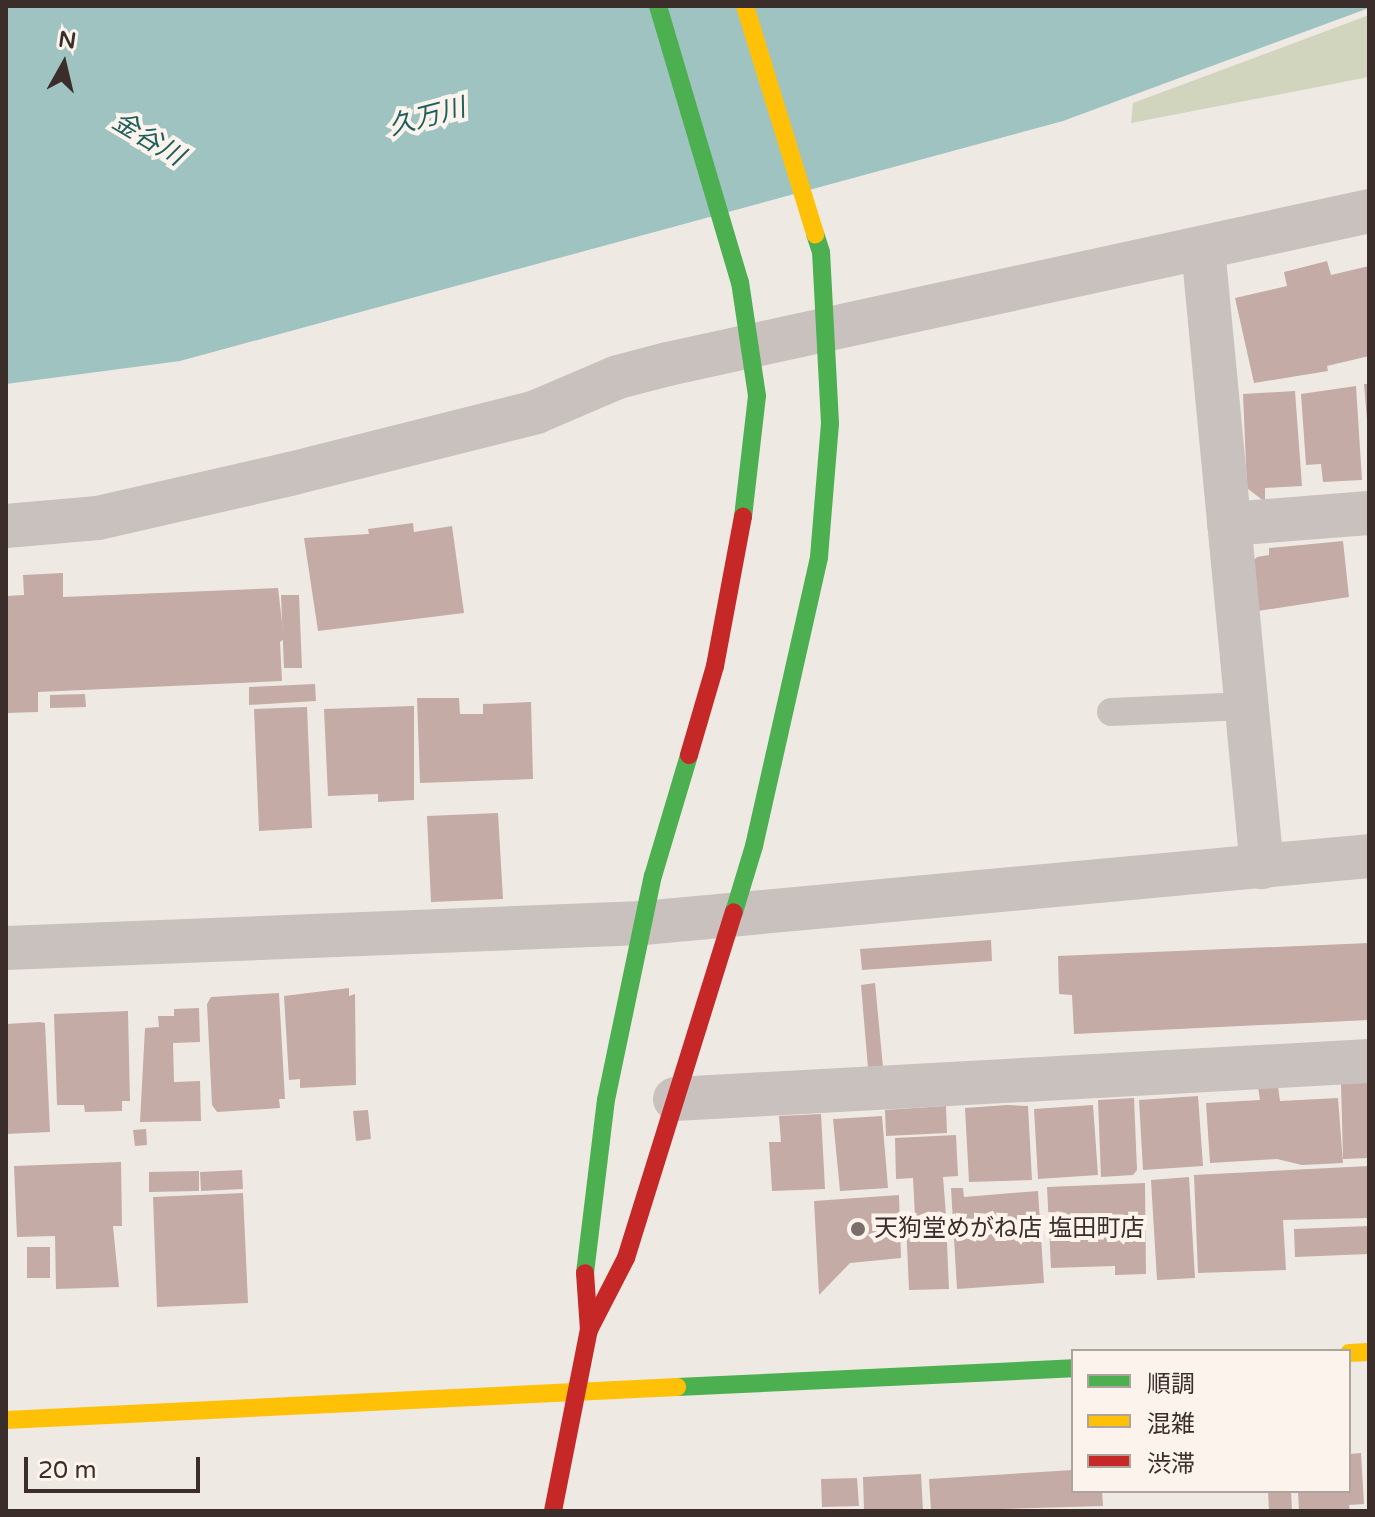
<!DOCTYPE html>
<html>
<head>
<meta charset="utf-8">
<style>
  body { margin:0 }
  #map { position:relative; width:1375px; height:1517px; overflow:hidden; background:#efe9e4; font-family:"Varela Round","Noto Sans JP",sans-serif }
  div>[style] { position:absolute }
  .green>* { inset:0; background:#d2d5be }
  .water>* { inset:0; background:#9ec3c0 }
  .building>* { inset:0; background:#c4aba5 }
  .lane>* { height:28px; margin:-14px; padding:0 14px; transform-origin:14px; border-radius:14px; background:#c9c1bd }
  .street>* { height:44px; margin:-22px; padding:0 22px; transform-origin:22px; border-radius:22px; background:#c9c1bd }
  .fast>* { height:18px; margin:-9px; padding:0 9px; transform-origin:9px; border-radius:9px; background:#4caf50 }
  .slow>* { height:18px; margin:-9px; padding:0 9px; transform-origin:9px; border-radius:9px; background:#ffc107 }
  .jam>* { height:18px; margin:-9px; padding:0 9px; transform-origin:9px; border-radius:9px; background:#c62828 }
  .dots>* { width:22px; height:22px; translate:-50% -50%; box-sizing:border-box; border:4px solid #fbf3ec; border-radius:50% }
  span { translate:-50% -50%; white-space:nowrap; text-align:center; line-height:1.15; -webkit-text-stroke:8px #fbf3ec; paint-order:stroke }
  .poi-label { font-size:24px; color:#3b2e2a }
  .left { translate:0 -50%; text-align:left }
  .water-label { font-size:26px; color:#1c5f5d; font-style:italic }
  .frame { position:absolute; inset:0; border:8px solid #3b2e2a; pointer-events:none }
  .legend { position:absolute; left:1071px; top:1349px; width:280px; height:144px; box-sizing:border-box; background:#fbf3ec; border:2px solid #aea49e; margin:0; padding:10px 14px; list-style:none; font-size:24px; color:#3b2e2a }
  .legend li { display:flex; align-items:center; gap:16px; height:40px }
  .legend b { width:40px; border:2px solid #aea49e }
  .north { position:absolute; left:24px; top:24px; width:80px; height:80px; -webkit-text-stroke:6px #fbf3ec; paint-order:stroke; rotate:8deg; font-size:22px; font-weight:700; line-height:32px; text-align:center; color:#3b2e2a }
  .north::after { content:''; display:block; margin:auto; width:28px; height:36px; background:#3b2e2a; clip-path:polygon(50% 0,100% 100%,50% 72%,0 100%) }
  .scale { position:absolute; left:24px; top:1457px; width:176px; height:36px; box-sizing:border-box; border:4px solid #3b2e2a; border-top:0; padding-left:10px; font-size:24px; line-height:28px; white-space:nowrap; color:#3b2e2a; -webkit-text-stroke:6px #fbf3ec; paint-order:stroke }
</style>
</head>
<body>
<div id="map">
  <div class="green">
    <i style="clip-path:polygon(1369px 15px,1369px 77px,1131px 123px,1133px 103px)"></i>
  </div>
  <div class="water">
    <i style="clip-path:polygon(6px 6px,1369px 6px,1369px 8px,1063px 121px,180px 361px,6px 384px)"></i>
  </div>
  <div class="building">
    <i style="clip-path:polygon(1327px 261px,1331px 275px,1369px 266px,1369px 356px,1327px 366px,1328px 371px,1254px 383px,1235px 298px,1287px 286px,1284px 272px)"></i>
    <i style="clip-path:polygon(1364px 384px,1369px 384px,1369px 420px,1367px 420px)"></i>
    <i style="clip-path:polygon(1356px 386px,1362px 480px,1323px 482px,1321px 464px,1306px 465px,1301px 394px)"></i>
    <i style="clip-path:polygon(1295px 391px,1302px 486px,1265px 488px,1265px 502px,1247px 488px,1243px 394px)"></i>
    <i style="clip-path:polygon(413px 523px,414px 532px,452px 526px,464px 613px,318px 631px,304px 538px,369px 534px,368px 529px)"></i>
    <i style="clip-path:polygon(1343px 541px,1349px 597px,1258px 611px,1252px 562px,1257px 557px,1269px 555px,1269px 548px)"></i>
    <i style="clip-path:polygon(63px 573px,63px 597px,278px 588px,284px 639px,280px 642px,282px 681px,38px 692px,38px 712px,6px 713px,6px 596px,24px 595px,23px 575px)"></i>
    <i style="clip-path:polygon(281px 595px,299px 595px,302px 668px,284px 668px)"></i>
    <i style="clip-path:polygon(315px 684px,316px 701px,249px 705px,249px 687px)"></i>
    <i style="clip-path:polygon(85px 694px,86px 707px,50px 708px,50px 695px)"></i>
    <i style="clip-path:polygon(417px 698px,459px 698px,460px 714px,483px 714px,483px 704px,531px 702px,533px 779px,420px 783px)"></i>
    <i style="clip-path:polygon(414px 706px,414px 800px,378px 802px,378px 794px,328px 796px,324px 709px)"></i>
    <i style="clip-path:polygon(307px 707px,312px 828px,259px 831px,254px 709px)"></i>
    <i style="clip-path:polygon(498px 813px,503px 899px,431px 902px,427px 816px)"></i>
    <i style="clip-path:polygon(991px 940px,992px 961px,862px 970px,860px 949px)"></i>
    <i style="clip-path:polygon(1369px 943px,1369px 1020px,1074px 1034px,1072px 995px,1059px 994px,1058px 956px)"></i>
    <i style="clip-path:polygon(875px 983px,883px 1067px,868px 1068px,861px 985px)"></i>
    <i style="clip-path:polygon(349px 988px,349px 996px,355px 994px,356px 1085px,300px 1088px,300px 1079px,289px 1080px,284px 996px)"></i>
    <i style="clip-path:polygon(279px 993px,285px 1099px,279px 1099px,280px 1108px,217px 1112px,212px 1105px,207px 1004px,211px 997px)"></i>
    <i style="clip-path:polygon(199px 1008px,200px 1042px,173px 1043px,174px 1082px,200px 1081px,201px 1121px,140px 1122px,145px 1028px,159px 1027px,158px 1016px,174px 1016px,174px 1009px)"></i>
    <i style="clip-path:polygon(128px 1011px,130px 1101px,122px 1101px,122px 1111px,85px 1112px,84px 1105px,57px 1105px,54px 1014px)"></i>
    <i style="clip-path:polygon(40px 1022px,45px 1023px,50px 1132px,6px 1134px,6px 1024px)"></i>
    <i style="clip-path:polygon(1369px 1082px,1369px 1158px,1343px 1159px,1341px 1084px)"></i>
    <i style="clip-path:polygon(1278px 1086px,1280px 1101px,1338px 1098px,1343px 1163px,1302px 1165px,1277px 1159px,1210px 1163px,1206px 1103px,1260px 1100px,1258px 1087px)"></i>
    <i style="clip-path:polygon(1198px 1096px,1203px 1166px,1143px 1170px,1139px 1100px)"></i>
    <i style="clip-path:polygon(1134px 1098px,1137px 1170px,1133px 1175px,1101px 1177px,1098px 1100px)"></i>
    <i style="clip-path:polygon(1007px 1105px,1028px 1106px,1032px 1180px,969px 1182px,965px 1108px)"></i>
    <i style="clip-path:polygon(1093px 1105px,1098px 1175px,1038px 1179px,1034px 1109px)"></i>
    <i style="clip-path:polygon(946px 1106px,947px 1133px,886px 1136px,885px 1110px)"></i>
    <i style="clip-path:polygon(368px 1110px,371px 1139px,356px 1141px,353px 1111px)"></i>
    <i style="clip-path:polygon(821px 1114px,825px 1189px,772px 1191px,769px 1142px,781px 1142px,779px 1116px)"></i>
    <i style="clip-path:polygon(882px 1116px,888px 1188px,840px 1191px,833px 1119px)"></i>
    <i style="clip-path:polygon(146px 1129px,147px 1145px,135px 1146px,133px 1130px)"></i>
    <i style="clip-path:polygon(956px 1135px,958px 1176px,943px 1177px,946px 1215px,915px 1217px,913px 1178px,896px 1179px,895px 1138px)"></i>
    <i style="clip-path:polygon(121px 1162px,122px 1226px,113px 1226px,119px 1287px,56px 1289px,55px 1236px,17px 1237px,14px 1166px)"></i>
    <i style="clip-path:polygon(1369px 1166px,1369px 1218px,1283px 1220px,1286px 1270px,1198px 1273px,1194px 1175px)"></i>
    <i style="clip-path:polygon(242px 1170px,243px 1189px,201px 1191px,200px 1172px)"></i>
    <i style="clip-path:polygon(199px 1171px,199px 1191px,149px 1192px,149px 1172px)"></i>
    <i style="clip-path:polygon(1189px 1177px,1195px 1278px,1157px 1280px,1151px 1180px)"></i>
    <i style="clip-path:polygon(1145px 1183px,1146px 1274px,1115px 1275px,1115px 1266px,1051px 1268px,1047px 1187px)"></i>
    <i style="clip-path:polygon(951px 1188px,963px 1188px,964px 1197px,1038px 1191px,1044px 1283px,957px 1289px)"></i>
    <i style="clip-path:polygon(243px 1193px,248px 1303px,157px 1307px,153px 1197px)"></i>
    <i style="clip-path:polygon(899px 1195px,901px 1258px,850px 1263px,819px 1295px,814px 1201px)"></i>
    <i style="clip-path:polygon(946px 1221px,949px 1289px,909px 1290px,906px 1222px)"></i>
    <i style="clip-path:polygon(1369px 1226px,1369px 1254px,1295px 1257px,1294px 1229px)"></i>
    <i style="clip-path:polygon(27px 1247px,50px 1247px,50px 1278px,27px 1278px)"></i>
    <i style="clip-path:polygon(1361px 1453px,1364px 1504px,1349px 1505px,1350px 1511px,1299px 1511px,1298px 1491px,1349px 1491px,1349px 1454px)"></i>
    <i style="clip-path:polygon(1073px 1470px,1073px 1491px,1102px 1491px,1103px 1506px,931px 1511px,929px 1479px)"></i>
    <i style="clip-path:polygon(921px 1474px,923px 1511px,864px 1511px,863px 1477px)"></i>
    <i style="clip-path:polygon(857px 1478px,859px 1506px,822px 1507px,821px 1479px)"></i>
    <i style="clip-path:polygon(1268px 1491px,1291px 1491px,1292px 1511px,1269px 1511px)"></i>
  </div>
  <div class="lane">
    <i style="left:1111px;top:712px;width:135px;rotate:-2.5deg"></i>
  </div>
  <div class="street">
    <i style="left:1203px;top:248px;width:622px;rotate:84.56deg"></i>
    <i style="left:1229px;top:524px;width:140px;rotate:-4.5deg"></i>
    <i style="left:6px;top:526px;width:92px;rotate:-5deg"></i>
    <i style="left:98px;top:518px;width:197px;rotate:-12.9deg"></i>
    <i style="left:290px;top:474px;width:254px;rotate:-14.1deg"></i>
    <i style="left:536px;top:412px;width:89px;rotate:-23.1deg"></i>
    <i style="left:618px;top:377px;width:52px;rotate:-14.6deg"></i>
    <i style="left:668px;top:364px;width:718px;rotate:-12.31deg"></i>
    <i style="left:6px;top:948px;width:637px;rotate:-2.25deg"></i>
    <i style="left:643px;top:923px;width:729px;rotate:-5.27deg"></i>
    <i style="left:675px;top:1099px;width:695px;rotate:-3.13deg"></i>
  </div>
  <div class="fast">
    <i style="left:658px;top:6px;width:288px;rotate:73.5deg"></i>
    <i style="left:740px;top:282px;width:115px;rotate:81.5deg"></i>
    <i style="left:757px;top:396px;width:122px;rotate:96.6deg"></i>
    <i style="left:734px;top:912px;width:69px;rotate:-73.1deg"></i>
    <i style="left:754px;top:846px;width:296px;rotate:-77.3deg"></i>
    <i style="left:819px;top:557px;width:134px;rotate:-85.3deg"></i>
    <i style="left:830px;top:423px;width:171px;rotate:-93deg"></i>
    <i style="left:821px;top:252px;width:19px;rotate:-108deg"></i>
    <i style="left:585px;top:1273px;width:174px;rotate:-83.1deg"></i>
    <i style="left:606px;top:1100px;width:229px;rotate:-78.2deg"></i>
    <i style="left:653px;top:876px;width:126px;rotate:-73.4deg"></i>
    <i style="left:677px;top:1387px;width:396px;rotate:-2.7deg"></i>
  </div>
  <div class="slow">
    <i style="left:745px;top:6px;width:239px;rotate:72.9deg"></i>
    <i style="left:1349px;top:1353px;width:20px;rotate:-3deg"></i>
    <i style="left:6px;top:1420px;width:672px;rotate:-2.82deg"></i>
  </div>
  <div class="jam">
    <i style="left:689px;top:755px;width:93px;rotate:-73.7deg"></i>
    <i style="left:715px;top:666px;width:152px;rotate:-79.4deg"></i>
    <i style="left:589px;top:1330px;width:81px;rotate:-62.8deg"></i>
    <i style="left:626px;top:1258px;width:362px;rotate:-72.7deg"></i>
    <i style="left:553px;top:1511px;width:185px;rotate:-78.8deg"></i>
    <i style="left:589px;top:1330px;width:57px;rotate:-94deg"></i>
  </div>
  <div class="dots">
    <i style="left:858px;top:1229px;background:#7a6f6b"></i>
  </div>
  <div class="poi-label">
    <span class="left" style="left:874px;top:1229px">天狗堂めがね店 塩田町店</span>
  </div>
  <div class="water-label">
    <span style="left:427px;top:117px;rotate:-15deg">久万川</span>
    <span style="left:148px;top:139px;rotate:31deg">金谷川</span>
  </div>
  <div class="frame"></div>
  <ul class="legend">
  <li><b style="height:10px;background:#4caf50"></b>順調</li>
  <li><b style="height:10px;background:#ffc107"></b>混雑</li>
  <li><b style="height:10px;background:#c62828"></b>渋滞</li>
  </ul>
  <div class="north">N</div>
  <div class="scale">20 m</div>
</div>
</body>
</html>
